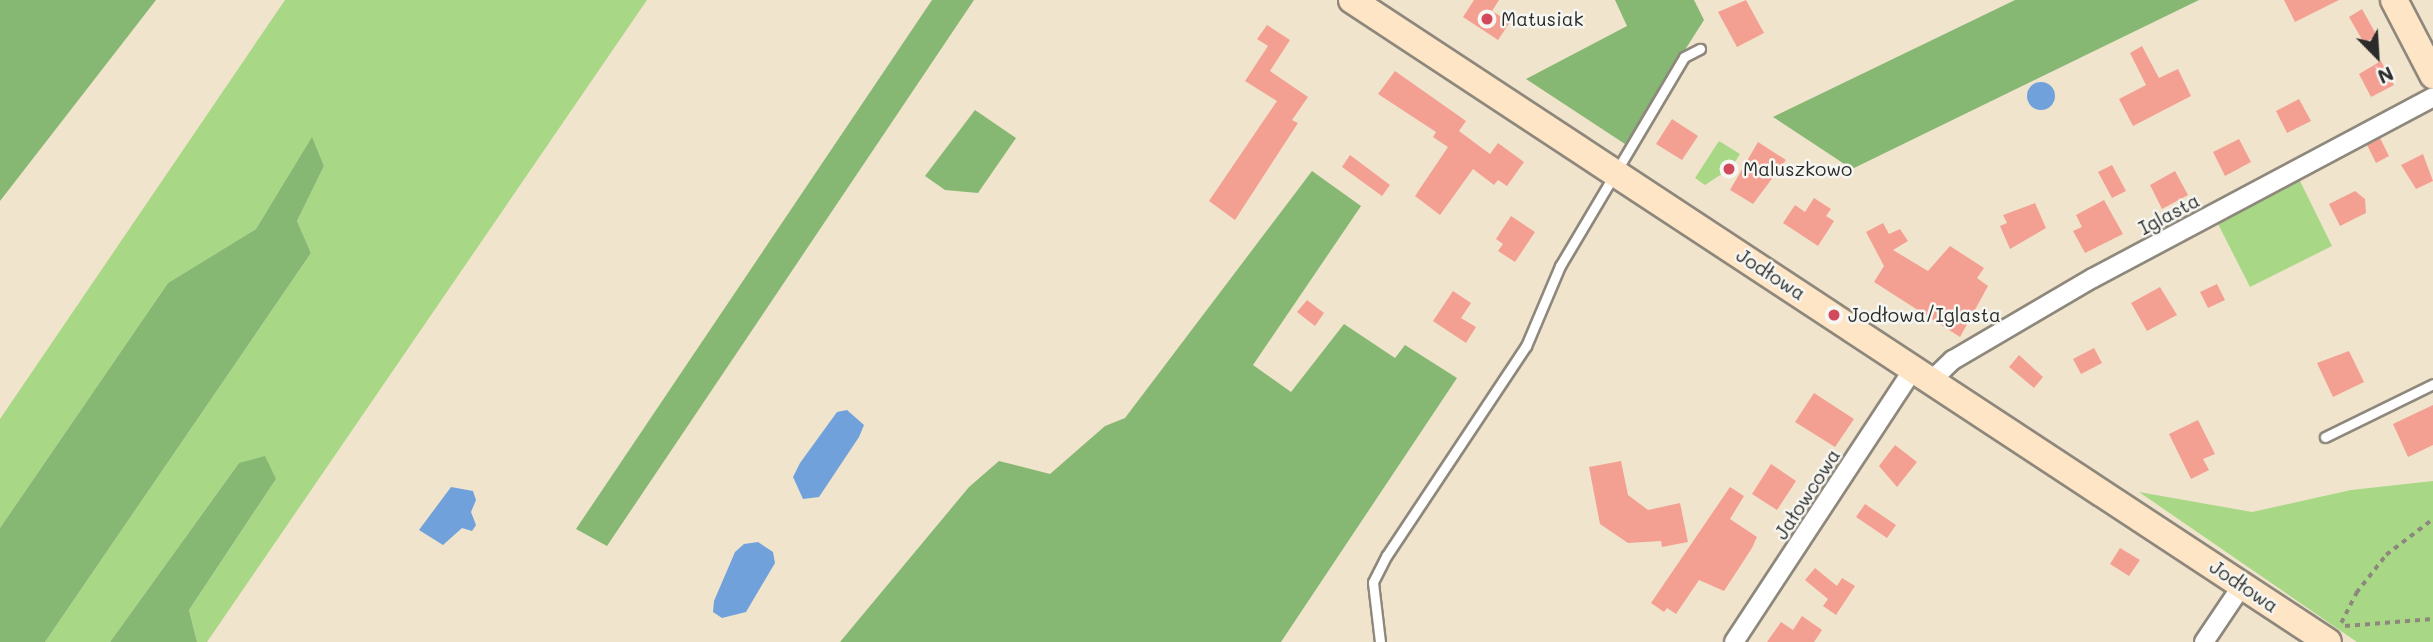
<!DOCTYPE html>
<html>
<head>
<meta charset="utf-8">
<style>
  body { margin:0 }
  #map { position:relative; width:2433px; height:642px; overflow:hidden; background:#f1e4cd; font-family:Mali,sans-serif }
  div>[style] { position:absolute }
  .green>* { inset:0; background:#a8d886 }
  .forest>* { inset:0; background:#86b873 }
  .water>* { inset:0; background:#71a1db }
  .round { border-radius:50% }
  .building>* { inset:0; background:#f3a093 }
  .path>* { height:3.5px; margin-top:-1.75px; transform-origin:0; background:repeating-linear-gradient(90deg,#8e887c 0 5px,transparent 0 10px) }
  .roads { filter:drop-shadow(2px 0 #8e887c) drop-shadow(-2px 0 #8e887c) drop-shadow(0 2px #8e887c) drop-shadow(0 -2px #8e887c) }
  .lane>* { height:9px; margin:-4.5px; padding:0 4.5px; transform-origin:4.5px; border-radius:4.5px; background:#fff }
  .street>* { height:18px; margin:-9px; padding:0 9px; transform-origin:9px; border-radius:9px; background:#fff }
  .secondary>* { height:26px; margin:-13px; padding:0 13px; transform-origin:13px; border-radius:13px; background:#fee5c5 }
  .dots>* { width:19px; height:19px; translate:-50% -50%; box-sizing:border-box; border:4px solid #f6f6f2; border-radius:50% }
  span { translate:-50% -50%; white-space:nowrap; text-align:center; line-height:1.15; -webkit-text-stroke:5px #f6f6f2; paint-order:stroke }
  .poi-label { font-size:19px; color:#2b2b2b }
  .left { translate:0 -50%; text-align:left }
  .street-label { font-size:19px; color:#2b2b2b }
  .north { position:absolute; left:2342px; top:21px; width:70px; height:70px; -webkit-text-stroke:5px #f6f6f2; paint-order:stroke; rotate:156deg; font-size:19px; font-weight:700; line-height:28px; text-align:center; color:#2b2b2b }
  .north::after { content:''; display:block; margin:auto; width:24px; height:32px; background:#2b2b2b; clip-path:polygon(50% 0,100% 100%,50% 72%,0 100%) }
</style>
</head>
<body>
<div id="map">
  <div class="green">
    <i style="clip-path:polygon(285px 0,647px 0,207px 642px,197px 642px,189px 610px,276px 479px,239px 463px,110px 642px,45px 642px,311px 253px,297px 221px,324px 166px,312px 138px,256px 229px,168px 283px,0 528px,0 419px)"></i>
    <i style="clip-path:polygon(1719px 141px,1740px 154px,1731px 168px,1705px 185px,1695px 178px)"></i>
    <i style="clip-path:polygon(2299px 179px,2332px 246px,2250px 287px,2217px 222px)"></i>
    <i style="clip-path:polygon(2433px 481px,2433px 642px,2357px 642px,2139px 492px,2252px 512px,2351px 490px)"></i>
  </div>
  <div class="forest">
    <i style="clip-path:polygon(0 0,156px 0,0 201px)"></i>
    <i style="clip-path:polygon(932px 0,974px 0,607px 546px,576px 529px)"></i>
    <i style="clip-path:polygon(1615px 0,1694px 0,1704px 20px,1625px 144px,1526px 79px,1627px 26px)"></i>
    <i style="clip-path:polygon(2015px 0,2199px 0,1852px 169px,1773px 117px)"></i>
    <i style="clip-path:polygon(975px 110px,1016px 138px,978px 193px,945px 190px,925px 176px)"></i>
    <i style="clip-path:polygon(312px 137px,324px 166px,297px 221px,311px 253px,45px 642px,0 642px,0 528px,168px 283px,256px 229px)"></i>
    <i style="clip-path:polygon(1312px 171px,1361px 206px,1253px 365px,1291px 392px,1344px 324px,1395px 358px,1405px 345px,1457px 378px,1281px 642px,840px 642px,969px 487px,999px 461px,1050px 474px,1105px 426px,1125px 418px)"></i>
    <i style="clip-path:polygon(265px 456px,276px 479px,189px 610px,197px 642px,110px 642px,239px 463px)"></i>
  </div>
  <div class="water">
    <i class="round" style="left:2027px;top:82px;width:28px;height:28px"></i>
    <i style="clip-path:polygon(847px 410px,864px 425px,859px 437px,819px 497px,803px 499px,793px 477px,800px 463px,837px 412px)"></i>
    <i style="clip-path:polygon(451px 487px,473px 491px,476px 500px,471px 512px,476px 525px,472px 531px,462px 528px,443px 545px,419px 530px)"></i>
    <i style="clip-path:polygon(758px 542px,773px 552px,775px 563px,746px 612px,722px 618px,713px 612px,714px 601px,735px 552px,744px 544px)"></i>
  </div>
  <div class="building">
    <i style="clip-path:polygon(1474px 0,1499px 0,1492px 11px,1510px 22px,1498px 40px,1463px 17px)"></i>
    <i style="clip-path:polygon(1746px 0,1764px 33px,1737px 47px,1718px 12px)"></i>
    <i style="clip-path:polygon(2284px 0,2339px 0,2295px 22px)"></i>
    <i style="clip-path:polygon(2362px 9px,2377px 36px,2364px 43px,2349px 17px)"></i>
    <i style="clip-path:polygon(1267px 25px,1290px 40px,1270px 71px,1308px 97px,1292px 120px,1298px 123px,1235px 220px,1209px 201px,1277px 101px,1245px 81px,1268px 46px,1257px 39px)"></i>
    <i style="clip-path:polygon(2142px 46px,2159px 78px,2178px 69px,2191px 96px,2133px 126px,2119px 99px,2146px 85px,2130px 53px)"></i>
    <i style="clip-path:polygon(2381px 61px,2394px 85px,2371px 97px,2359px 74px)"></i>
    <i style="clip-path:polygon(1395px 71px,1466px 121px,1459px 131px,1490px 154px,1498px 143px,1524px 162px,1507px 186px,1498px 180px,1494px 185px,1473px 169px,1440px 215px,1415px 196px,1448px 147px,1433px 137px,1436px 132px,1378px 94px)"></i>
    <i style="clip-path:polygon(2299px 99px,2311px 121px,2287px 133px,2276px 111px)"></i>
    <i style="clip-path:polygon(1672px 119px,1698px 136px,1682px 160px,1656px 144px)"></i>
    <i style="clip-path:polygon(2380px 138px,2389px 156px,2376px 163px,2367px 145px)"></i>
    <i style="clip-path:polygon(2239px 139px,2251px 162px,2225px 176px,2213px 152px)"></i>
    <i style="clip-path:polygon(1758px 142px,1786px 160px,1753px 204px,1730px 190px)"></i>
    <i style="clip-path:polygon(2423px 154px,2433px 181px,2416px 189px,2401px 165px)"></i>
    <i style="clip-path:polygon(1350px 155px,1390px 185px,1382px 196px,1342px 167px)"></i>
    <i style="clip-path:polygon(2112px 165px,2126px 191px,2112px 198px,2098px 172px)"></i>
    <i style="clip-path:polygon(2175px 171px,2188px 195px,2162px 209px,2150px 185px)"></i>
    <i style="clip-path:polygon(2355px 191px,2365px 199px,2366px 213px,2340px 226px,2329px 204px)"></i>
    <i style="clip-path:polygon(1814px 198px,1831px 209px,1826px 216px,1834px 221px,1818px 246px,1783px 223px,1795px 205px,1805px 212px)"></i>
    <i style="clip-path:polygon(2104px 200px,2123px 234px,2085px 253px,2073px 231px,2082px 227px,2076px 215px)"></i>
    <i style="clip-path:polygon(2035px 203px,2046px 228px,2010px 249px,2000px 226px,2007px 223px,2003px 215px)"></i>
    <i style="clip-path:polygon(1511px 216px,1535px 232px,1515px 262px,1498px 251px,1503px 244px,1496px 239px)"></i>
    <i style="clip-path:polygon(1883px 223px,1889px 234px,1900px 229px,1908px 241px,1893px 250px,1928px 271px,1950px 246px,1984px 268px,1977px 278px,1988px 286px,1960px 337px,1874px 282px,1884px 266px,1866px 232px)"></i>
    <i style="clip-path:polygon(2217px 284px,2225px 300px,2208px 308px,2200px 292px)"></i>
    <i style="clip-path:polygon(2160px 287px,2177px 315px,2147px 331px,2131px 303px)"></i>
    <i style="clip-path:polygon(1453px 291px,1471px 303px,1461px 318px,1476px 327px,1466px 343px,1433px 321px)"></i>
    <i style="clip-path:polygon(1307px 300px,1324px 313px,1315px 326px,1297px 312px)"></i>
    <i style="clip-path:polygon(2094px 348px,2102px 363px,2081px 374px,2073px 359px)"></i>
    <i style="clip-path:polygon(2349px 351px,2364px 382px,2333px 397px,2317px 363px)"></i>
    <i style="clip-path:polygon(2019px 355px,2043px 377px,2034px 388px,2009px 367px)"></i>
    <i style="clip-path:polygon(1814px 393px,1854px 419px,1835px 447px,1795px 422px)"></i>
    <i style="clip-path:polygon(2433px 405px,2433px 445px,2408px 457px,2393px 424px)"></i>
    <i style="clip-path:polygon(2198px 420px,2215px 454px,2203px 459px,2209px 470px,2191px 479px,2169px 434px)"></i>
    <i style="clip-path:polygon(1895px 445px,1917px 462px,1897px 487px,1879px 466px)"></i>
    <i style="clip-path:polygon(1621px 461px,1628px 495px,1648px 510px,1680px 503px,1688px 542px,1662px 547px,1661px 541px,1628px 543px,1600px 524px,1589px 467px)"></i>
    <i style="clip-path:polygon(1771px 464px,1796px 481px,1777px 510px,1752px 494px)"></i>
    <i style="clip-path:polygon(1730px 487px,1744px 496px,1730px 519px,1757px 537px,1752px 548px,1724px 591px,1699px 580px,1676px 614px,1667px 608px,1664px 612px,1651px 603px)"></i>
    <i style="clip-path:polygon(1865px 504px,1896px 525px,1887px 538px,1856px 517px)"></i>
    <i style="clip-path:polygon(2120px 548px,2140px 560px,2129px 576px,2110px 564px)"></i>
    <i style="clip-path:polygon(1815px 568px,1837px 586px,1842px 578px,1855px 586px,1836px 615px,1823px 606px,1828px 599px,1805px 580px)"></i>
    <i style="clip-path:polygon(1802px 616px,1822px 630px,1814px 642px,1767px 642px,1781px 622px,1793px 630px)"></i>
  </div>
  <div class="path">
    <i style="left:2341px;top:623px;width:34px;rotate:-63deg"></i>
    <i style="left:2356px;top:593px;width:48px;rotate:-51.7deg"></i>
    <i style="left:2386px;top:555px;width:59px;rotate:-37.5deg"></i>
    <i style="left:2345px;top:626px;width:88px;rotate:-4.5deg"></i>
  </div>
  <div class="roads">
    <div class="lane">
      <i style="left:2325px;top:437px;width:120px;rotate:-26.1deg"></i>
      <i style="left:1380px;top:642px;width:60px;rotate:-96.7deg"></i>
      <i style="left:1373px;top:582px;width:30px;rotate:-63deg"></i>
      <i style="left:1387px;top:555px;width:251px;rotate:-56.4deg"></i>
      <i style="left:1526px;top:346px;width:87px;rotate:-67deg"></i>
      <i style="left:1560px;top:266px;width:243px;rotate:-59.3deg"></i>
      <i style="left:1684px;top:57px;width:18px;rotate:-27deg"></i>
    </div>
    <div class="street">
      <i style="left:1933px;top:379px;width:28px;rotate:-44deg"></i>
      <i style="left:1953px;top:360px;width:162px;rotate:-30.4deg"></i>
      <i style="left:2093px;top:278px;width:385px;rotate:-28deg"></i>
      <i style="left:1734px;top:642px;width:328px;rotate:-56.7deg"></i>
      <i style="left:2204px;top:642px;width:70px;rotate:-56.1deg"></i>
    </div>
    <div class="secondary">
      <i style="left:1352px;top:0;width:1168px;rotate:33.34deg"></i>
      <i style="left:2394px;top:0;width:85px;rotate:62.5deg"></i>
    </div>
  </div>
  <div class="dots">
    <i style="left:1487px;top:19px;background:#d1495b"></i>
    <i style="left:1729px;top:169px;background:#d1495b"></i>
    <i style="left:1834px;top:315px;background:#d1495b"></i>
  </div>
  <div class="poi-label">
    <span class="left" style="left:1501px;top:19px">Matusiak</span>
    <span class="left" style="left:1743px;top:169px">Maluszkowo</span>
    <span class="left" style="left:1848px;top:315px">Jodłowa/Iglasta</span>
  </div>
  <div class="street-label">
    <span style="left:2169px;top:214px;rotate:-28deg">Iglasta</span>
    <span style="left:1771px;top:274px;rotate:33deg">Jodłowa</span>
    <span style="left:1807px;top:494px;rotate:-57deg">Jałowcowa</span>
    <span style="left:2244px;top:586px;rotate:34deg">Jodłowa</span>
  </div>
  <div class="north">N</div>
</div>
</body>
</html>
